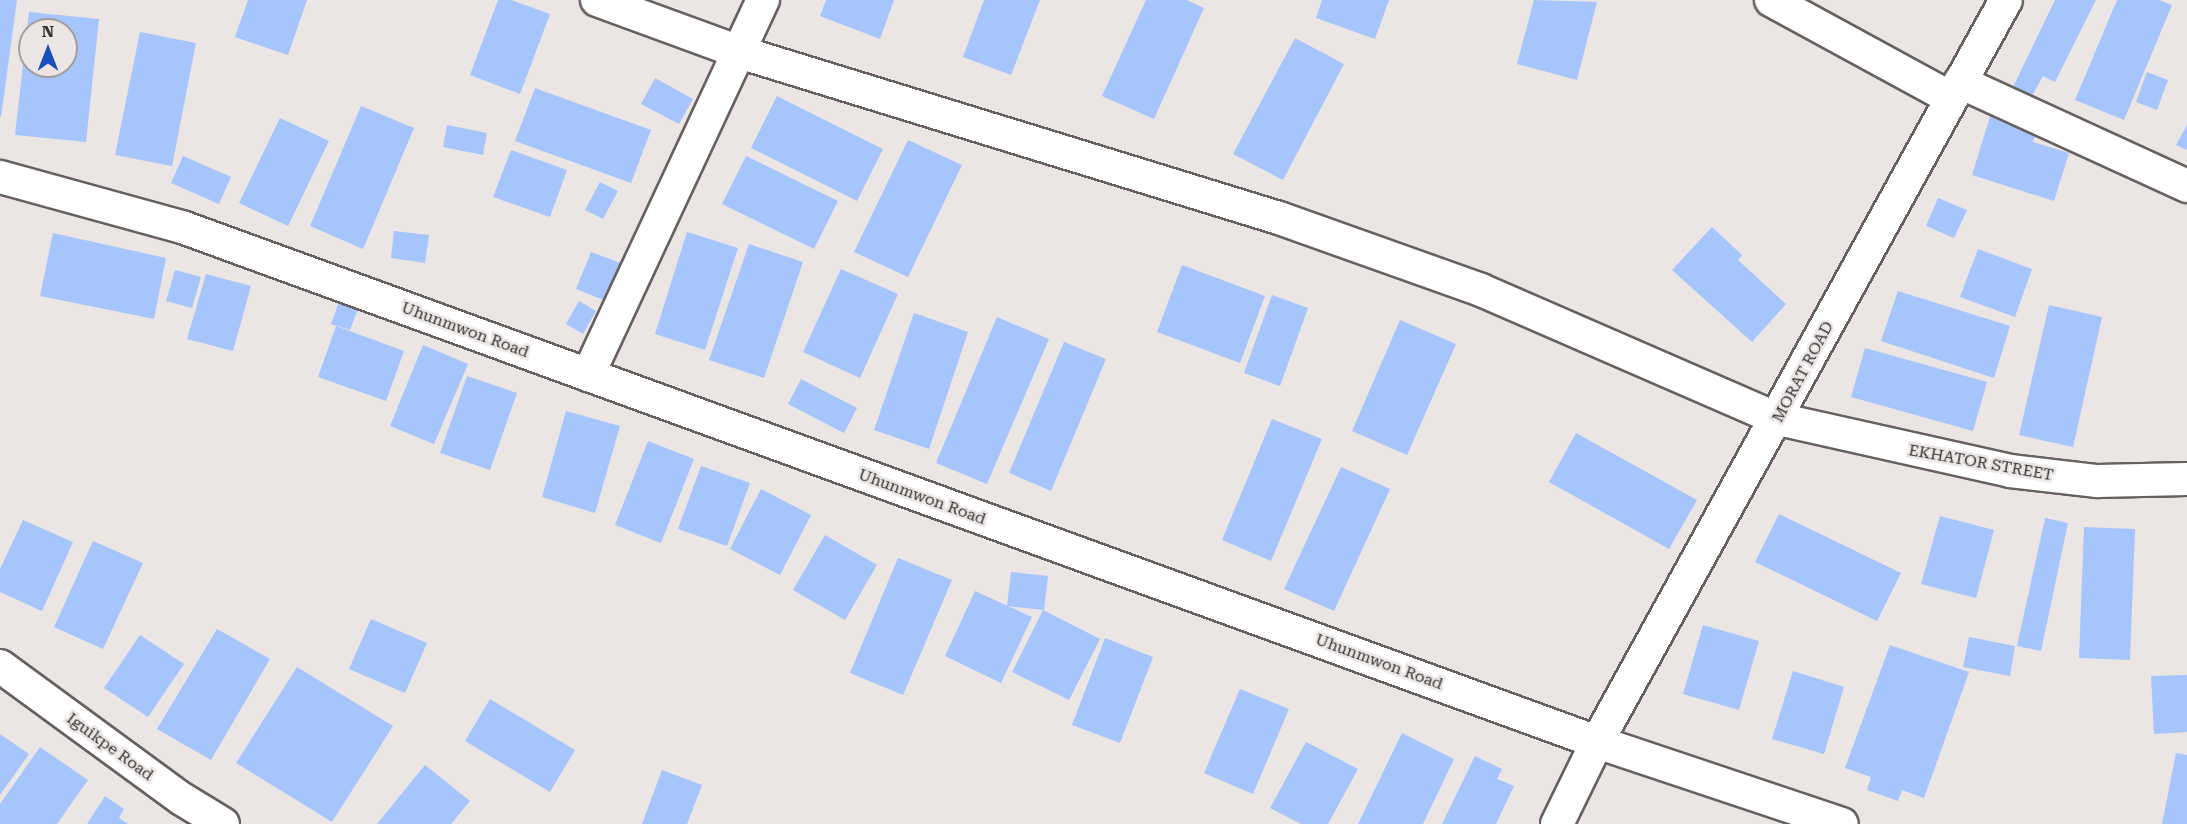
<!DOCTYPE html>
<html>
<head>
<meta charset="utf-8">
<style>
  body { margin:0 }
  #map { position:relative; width:2187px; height:824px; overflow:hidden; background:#ebe5e4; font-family:"Roboto Serif",serif }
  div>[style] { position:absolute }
  .building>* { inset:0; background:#a6c5fc }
  .roads { filter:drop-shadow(2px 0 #666160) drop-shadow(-2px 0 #666160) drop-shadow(0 2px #666160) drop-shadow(0 -2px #666160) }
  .street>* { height:32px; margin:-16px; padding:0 16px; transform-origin:16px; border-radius:16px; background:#fff }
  span { translate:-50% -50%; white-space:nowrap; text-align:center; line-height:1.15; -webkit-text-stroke:5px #ebe5e4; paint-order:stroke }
  .street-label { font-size:16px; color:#373535 }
  .north { position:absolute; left:18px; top:18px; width:60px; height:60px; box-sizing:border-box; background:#ebe5e4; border:2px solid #a39f9e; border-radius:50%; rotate:0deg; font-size:16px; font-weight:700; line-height:24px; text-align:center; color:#373535 }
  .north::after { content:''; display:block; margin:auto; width:21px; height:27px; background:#174eba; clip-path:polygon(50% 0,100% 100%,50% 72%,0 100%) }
</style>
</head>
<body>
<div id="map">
  <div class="building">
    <i style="clip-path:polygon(0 0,17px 0,1px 117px,0 117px)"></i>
    <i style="clip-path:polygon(248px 0,307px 0,288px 55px,235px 37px)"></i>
    <i style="clip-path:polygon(498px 0,511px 0,550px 14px,520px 94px,470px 75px)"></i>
    <i style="clip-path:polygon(826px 0,894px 0,880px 39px,820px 16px)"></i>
    <i style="clip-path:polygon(984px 0,1040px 0,1011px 75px,963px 57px)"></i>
    <i style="clip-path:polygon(1146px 0,1187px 0,1204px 8px,1154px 119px,1102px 96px)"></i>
    <i style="clip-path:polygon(1322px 0,1389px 0,1375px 39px,1316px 18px)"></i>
    <i style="clip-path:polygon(1534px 0,1597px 2px,1577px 80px,1517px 64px)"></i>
    <i style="clip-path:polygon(2055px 0,2096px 0,2055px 82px,2043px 76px,2032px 96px,2013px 87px)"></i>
    <i style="clip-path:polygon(2117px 0,2159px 0,2172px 5px,2124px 120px,2075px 100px)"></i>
    <i style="clip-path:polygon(evenodd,29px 12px,99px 19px,86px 142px,15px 135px,29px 12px,30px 30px,66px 30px,66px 66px,30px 66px,30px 30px)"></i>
    <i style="clip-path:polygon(140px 32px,196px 43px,172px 166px,115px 155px)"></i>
    <i style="clip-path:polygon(1295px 38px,1344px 64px,1283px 180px,1233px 154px)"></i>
    <i style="clip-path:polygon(2147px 72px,2168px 80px,2157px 110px,2136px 102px)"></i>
    <i style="clip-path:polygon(655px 78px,693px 99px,679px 124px,641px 104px)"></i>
    <i style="clip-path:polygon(535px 88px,651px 130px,631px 183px,515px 141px)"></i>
    <i style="clip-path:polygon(777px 96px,883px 149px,857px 201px,751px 148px)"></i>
    <i style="clip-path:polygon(361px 106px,414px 128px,363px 249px,310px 226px)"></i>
    <i style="clip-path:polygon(1992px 110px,2039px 124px,2033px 142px,2069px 153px,2054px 201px,1972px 175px)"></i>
    <i style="clip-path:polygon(280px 118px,329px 141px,288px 226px,239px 203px)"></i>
    <i style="clip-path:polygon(447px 125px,487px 133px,483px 155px,443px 147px)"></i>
    <i style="clip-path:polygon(2187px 125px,2187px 150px,2176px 145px)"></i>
    <i style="clip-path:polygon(908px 140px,962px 165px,908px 277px,854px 252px)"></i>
    <i style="clip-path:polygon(511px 150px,567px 170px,550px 217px,493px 197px)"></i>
    <i style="clip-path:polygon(183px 156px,231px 177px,219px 204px,171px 183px)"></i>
    <i style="clip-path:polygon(746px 156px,838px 201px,814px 249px,722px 204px)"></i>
    <i style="clip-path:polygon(600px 182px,618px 191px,603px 219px,585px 210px)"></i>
    <i style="clip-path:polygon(1938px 198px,1967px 210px,1954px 238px,1926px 226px)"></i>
    <i style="clip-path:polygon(1712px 227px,1742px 255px,1738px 260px,1786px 304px,1752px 342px,1672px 270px)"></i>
    <i style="clip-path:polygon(394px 231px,429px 235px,425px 263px,391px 258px)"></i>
    <i style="clip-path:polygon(687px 232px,738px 248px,705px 350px,655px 334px)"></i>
    <i style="clip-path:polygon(53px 233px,166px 258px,154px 319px,40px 296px)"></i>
    <i style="clip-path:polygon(749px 244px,803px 262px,764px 378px,709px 360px)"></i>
    <i style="clip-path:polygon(1978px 249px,2032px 269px,2015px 317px,1960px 297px)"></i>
    <i style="clip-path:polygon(591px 252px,621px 263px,606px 301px,576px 289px)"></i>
    <i style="clip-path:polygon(1182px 265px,1265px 296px,1240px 363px,1157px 332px)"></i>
    <i style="clip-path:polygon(841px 269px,898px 294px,860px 378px,803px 352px)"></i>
    <i style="clip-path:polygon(175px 270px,201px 277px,192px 308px,166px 301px)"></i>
    <i style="clip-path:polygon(206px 274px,251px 286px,233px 351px,187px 339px)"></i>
    <i style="clip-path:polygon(1898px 291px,2010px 326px,1994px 378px,1881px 341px)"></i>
    <i style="clip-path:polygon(1272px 295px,1308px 308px,1280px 386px,1244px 373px)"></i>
    <i style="clip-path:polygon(579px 301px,596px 311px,583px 334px,566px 324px)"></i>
    <i style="clip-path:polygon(339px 302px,358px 309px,350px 330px,331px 324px)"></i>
    <i style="clip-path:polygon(2049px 305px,2102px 317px,2073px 447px,2019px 435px)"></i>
    <i style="clip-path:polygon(914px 313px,968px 332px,929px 449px,874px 430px)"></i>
    <i style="clip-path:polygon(997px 317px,1049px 339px,987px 484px,936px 463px)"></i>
    <i style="clip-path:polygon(1400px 320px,1456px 344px,1407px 455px,1352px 431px)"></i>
    <i style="clip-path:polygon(336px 326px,404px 351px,386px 401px,318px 377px)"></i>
    <i style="clip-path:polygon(1064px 342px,1106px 359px,1051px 491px,1009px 473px)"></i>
    <i style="clip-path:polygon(423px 345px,468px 364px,434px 444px,390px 426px)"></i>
    <i style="clip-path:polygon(1865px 348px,1987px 382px,1973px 431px,1851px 397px)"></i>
    <i style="clip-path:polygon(467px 376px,517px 393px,490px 470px,440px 453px)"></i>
    <i style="clip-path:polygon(801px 379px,857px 408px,844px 433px,788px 404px)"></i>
    <i style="clip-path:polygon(566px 411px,620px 426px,595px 513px,542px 497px)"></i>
    <i style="clip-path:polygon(1272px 419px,1322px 439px,1271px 561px,1222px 540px)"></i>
    <i style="clip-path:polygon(1576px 433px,1697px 500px,1669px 549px,1549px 482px)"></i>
    <i style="clip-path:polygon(648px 441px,694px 459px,661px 543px,615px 525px)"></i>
    <i style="clip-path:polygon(701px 466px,750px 483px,727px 546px,678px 529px)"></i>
    <i style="clip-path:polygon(1341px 467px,1390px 489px,1334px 611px,1284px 589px)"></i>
    <i style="clip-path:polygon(761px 489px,811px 515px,780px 575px,730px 549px)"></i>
    <i style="clip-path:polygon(1779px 514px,1901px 573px,1877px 621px,1755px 562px)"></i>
    <i style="clip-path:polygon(1940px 516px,1994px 530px,1976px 598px,1921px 584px)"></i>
    <i style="clip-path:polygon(2045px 518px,2068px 523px,2041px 651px,2017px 646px)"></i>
    <i style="clip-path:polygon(23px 520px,73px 542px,42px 611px,0 592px,0 569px)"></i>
    <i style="clip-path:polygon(2084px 527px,2135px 529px,2130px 660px,2079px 658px)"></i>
    <i style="clip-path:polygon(825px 535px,877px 565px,845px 620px,793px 590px)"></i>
    <i style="clip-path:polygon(93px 541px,143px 563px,103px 649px,54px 627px)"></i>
    <i style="clip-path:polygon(898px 558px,952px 580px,903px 695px,850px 673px)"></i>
    <i style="clip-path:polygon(1011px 572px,1048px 576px,1044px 610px,1007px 606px)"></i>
    <i style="clip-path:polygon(975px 591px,1032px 617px,1001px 683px,945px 656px)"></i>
    <i style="clip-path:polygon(1043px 610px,1100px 639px,1069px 700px,1012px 672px)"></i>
    <i style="clip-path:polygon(371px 619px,427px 643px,405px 693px,349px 669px)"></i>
    <i style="clip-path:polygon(1703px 625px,1759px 641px,1739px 710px,1683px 694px)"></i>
    <i style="clip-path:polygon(217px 629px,270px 659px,211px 760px,157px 729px)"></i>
    <i style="clip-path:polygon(140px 635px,184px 664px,148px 717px,104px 688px)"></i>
    <i style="clip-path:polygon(1969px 637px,2015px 646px,2010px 676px,1963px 667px)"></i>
    <i style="clip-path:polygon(1105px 638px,1153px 657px,1120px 743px,1072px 725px)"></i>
    <i style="clip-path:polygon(1890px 645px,1969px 672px,1924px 798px,1902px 790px,1898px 801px,1867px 790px,1871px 777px,1845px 768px)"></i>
    <i style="clip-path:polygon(297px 667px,393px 726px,332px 822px,236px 763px)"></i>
    <i style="clip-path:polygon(1793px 671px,1844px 687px,1824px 754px,1772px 739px)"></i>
    <i style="clip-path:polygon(2187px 675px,2187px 732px,2154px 734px,2151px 676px)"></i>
    <i style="clip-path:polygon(1240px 689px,1289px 709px,1253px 794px,1204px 773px)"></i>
    <i style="clip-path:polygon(490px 699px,575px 750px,550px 792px,465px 741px)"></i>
    <i style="clip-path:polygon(1402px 733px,1454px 759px,1423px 824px,1358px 824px)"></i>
    <i style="clip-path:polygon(0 734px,29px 754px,0 795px)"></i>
    <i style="clip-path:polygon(1306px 742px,1358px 769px,1328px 824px,1301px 824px,1270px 808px)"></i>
    <i style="clip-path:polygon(40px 747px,88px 780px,57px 824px,0 824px,0 804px)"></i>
    <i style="clip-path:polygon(2176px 753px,2187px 755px,2187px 824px,2162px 824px)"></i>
    <i style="clip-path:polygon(1475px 756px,1502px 769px,1497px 779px,1514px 786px,1496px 824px,1442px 824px)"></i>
    <i style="clip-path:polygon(425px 765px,470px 801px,451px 824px,377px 824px)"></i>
    <i style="clip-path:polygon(662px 770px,702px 785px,687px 824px,642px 824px)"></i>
    <i style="clip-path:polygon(105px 796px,124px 809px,119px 818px,128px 824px,87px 824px)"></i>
  </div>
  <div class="roads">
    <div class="street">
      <i style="left:597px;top:0;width:151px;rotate:20.1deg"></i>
      <i style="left:739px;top:52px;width:565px;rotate:17.09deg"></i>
      <i style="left:1279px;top:218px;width:214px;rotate:19.6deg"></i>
      <i style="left:1481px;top:290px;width:324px;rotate:23.5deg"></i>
      <i style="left:1778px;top:419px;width:238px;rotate:12.6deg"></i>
      <i style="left:2010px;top:471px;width:88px;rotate:6.6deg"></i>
      <i style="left:2097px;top:481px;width:90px;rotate:-1.3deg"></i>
      <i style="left:1771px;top:0;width:205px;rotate:28.6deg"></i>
      <i style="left:1960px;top:82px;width:250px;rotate:24.6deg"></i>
      <i style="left:0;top:177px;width:189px;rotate:15.4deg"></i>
      <i style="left:182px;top:227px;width:1506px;rotate:20deg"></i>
      <i style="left:1597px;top:742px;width:258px;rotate:18.5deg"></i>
      <i style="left:588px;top:375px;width:414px;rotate:-65deg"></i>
      <i style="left:0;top:666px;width:225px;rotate:36.2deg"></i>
      <i style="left:182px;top:799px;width:48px;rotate:31.4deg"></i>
      <i style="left:1557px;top:824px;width:91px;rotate:-64deg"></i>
      <i style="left:1597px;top:742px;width:847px;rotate:-61.14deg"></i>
    </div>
  </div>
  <div class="street-label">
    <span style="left:465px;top:330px;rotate:20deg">Uhunmwon Road</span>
    <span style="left:1803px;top:372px;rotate:-62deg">MORAT ROAD</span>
    <span style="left:1981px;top:463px;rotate:10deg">EKHATOR STREET</span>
    <span style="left:922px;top:497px;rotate:20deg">Uhunmwon Road</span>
    <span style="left:1379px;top:662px;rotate:20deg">Uhunmwon Road</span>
    <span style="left:110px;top:747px;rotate:36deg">Iguikpe Road</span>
  </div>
  <div class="north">N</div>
</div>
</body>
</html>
